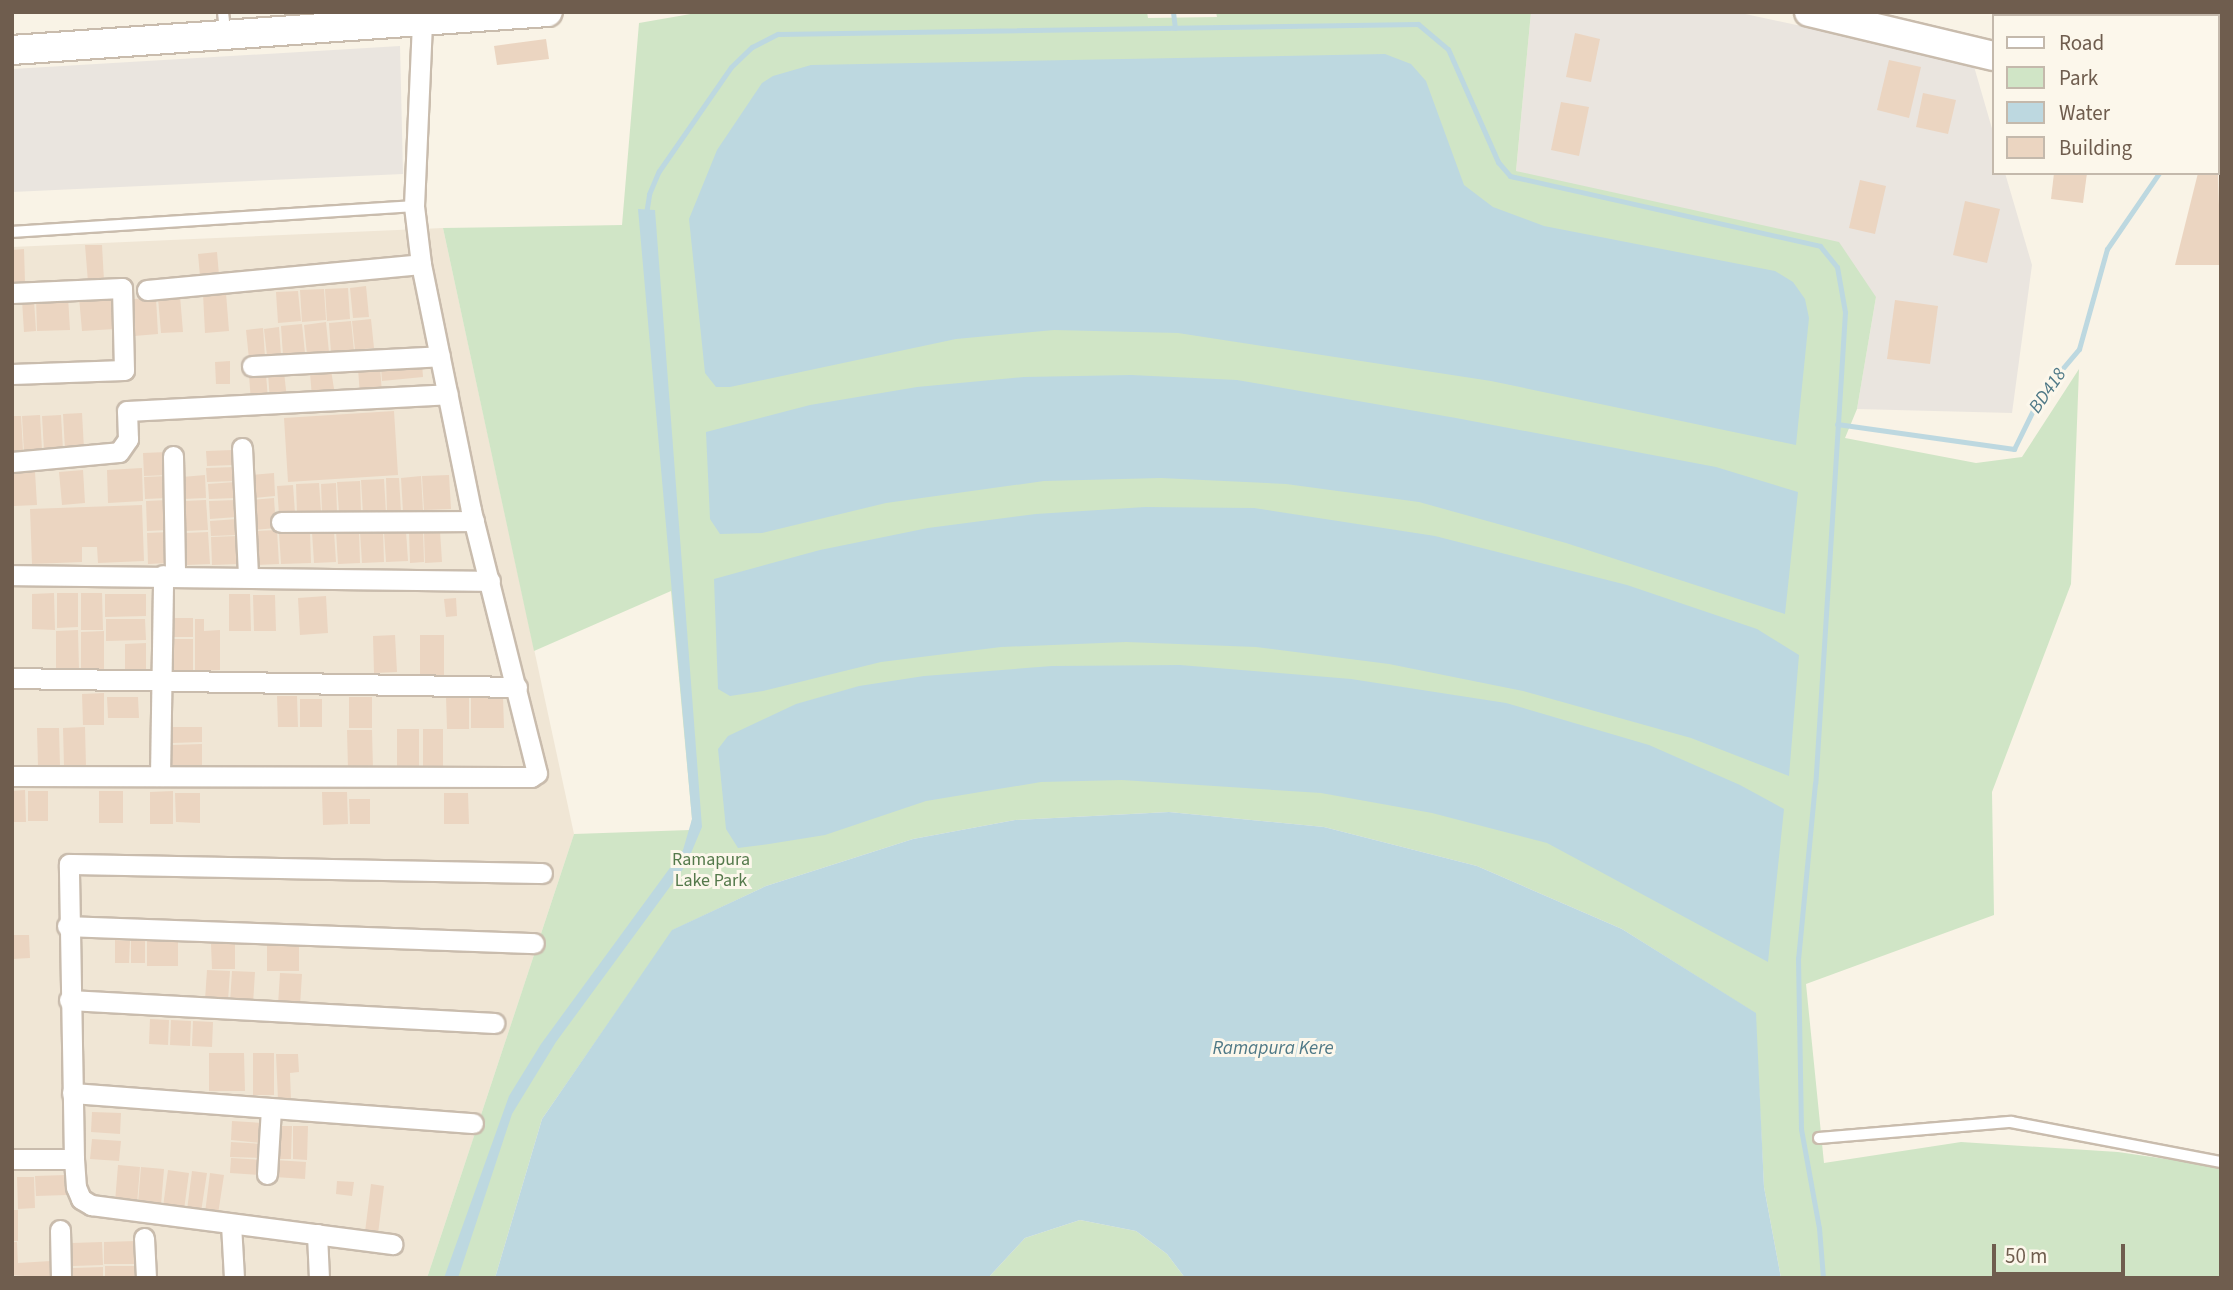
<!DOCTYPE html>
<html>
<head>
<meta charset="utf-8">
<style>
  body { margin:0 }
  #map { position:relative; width:2233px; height:1290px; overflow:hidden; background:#f9f3e6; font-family:"Source Sans 3",sans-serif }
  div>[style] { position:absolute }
  .residential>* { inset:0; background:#f0e6d5 }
  .industrial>* { inset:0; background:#eae5df }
  .green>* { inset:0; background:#d0e5c6 }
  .water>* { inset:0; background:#bdd8e0 }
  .stream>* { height:5px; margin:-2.5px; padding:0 2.5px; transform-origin:2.5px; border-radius:2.5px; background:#bdd8e0 }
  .building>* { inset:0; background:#ebd5c1 }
  .roads { filter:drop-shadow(2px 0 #c9bcad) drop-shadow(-2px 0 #c9bcad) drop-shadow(0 2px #c9bcad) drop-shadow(0 -2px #c9bcad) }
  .lane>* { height:10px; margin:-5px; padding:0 5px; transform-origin:5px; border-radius:5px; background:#fff }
  .street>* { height:19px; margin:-9.5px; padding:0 9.5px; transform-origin:9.5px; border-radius:9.5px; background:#fff }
  .secondary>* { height:28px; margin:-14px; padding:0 14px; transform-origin:14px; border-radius:14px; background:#fff }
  span { translate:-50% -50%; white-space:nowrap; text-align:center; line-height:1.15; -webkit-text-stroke:6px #fcf7eb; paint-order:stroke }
  .park-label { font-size:18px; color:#54794b }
  .water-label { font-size:19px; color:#4e7886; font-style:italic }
  .frame { position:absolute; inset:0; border:14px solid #6f5d4e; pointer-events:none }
  .legend { position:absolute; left:1992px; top:14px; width:228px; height:161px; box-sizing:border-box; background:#fcf7eb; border:2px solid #c4b9ac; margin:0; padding:9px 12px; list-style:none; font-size:21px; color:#6f5d4e }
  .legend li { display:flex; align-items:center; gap:14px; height:35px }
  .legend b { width:35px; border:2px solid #c4b9ac }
  .scale { position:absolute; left:1992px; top:1244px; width:133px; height:32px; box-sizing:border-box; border:4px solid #6f5d4e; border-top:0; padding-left:9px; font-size:21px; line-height:24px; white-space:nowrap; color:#6f5d4e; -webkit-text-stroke:5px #fcf7eb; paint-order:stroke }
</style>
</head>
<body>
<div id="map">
  <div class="residential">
    <i style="clip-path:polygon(443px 228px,574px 834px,427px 1278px,12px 1278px,12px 247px)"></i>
  </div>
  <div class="industrial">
    <i style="clip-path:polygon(1531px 12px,1736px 12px,1973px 63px,1993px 132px,1993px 173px,2005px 173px,2032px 265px,2012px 413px,1857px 409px,1876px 297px,1516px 171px)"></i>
    <i style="clip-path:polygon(400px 46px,403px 174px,12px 192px,12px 69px)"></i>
  </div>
  <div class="green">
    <i style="clip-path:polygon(702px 12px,1147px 12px,1148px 18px,1217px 17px,1216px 12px,1531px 12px,1516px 171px,1839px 242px,1876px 297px,1857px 409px,1845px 438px,1976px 463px,2022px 457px,2079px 369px,2071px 584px,1992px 792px,1994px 915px,1806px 984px,1824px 1163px,1961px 1142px,2118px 1152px,2221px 1167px,2221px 1278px,1781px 1278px,1764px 1187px,1755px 1013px,1622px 929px,1477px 866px,1324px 827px,1169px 812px,1015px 820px,913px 839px,766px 886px,673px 930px,542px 1119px,495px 1278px,427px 1278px,574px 834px,690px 830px,692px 819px,671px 591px,534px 651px,443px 228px,622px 225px,639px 23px)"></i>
    <i style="clip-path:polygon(1080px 1220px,1136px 1231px,1167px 1254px,1185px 1278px,988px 1278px,1025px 1238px)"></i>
  </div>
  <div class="water">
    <i style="clip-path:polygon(1385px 54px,1411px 64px,1426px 81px,1464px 185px,1493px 207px,1544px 226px,1775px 271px,1793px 282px,1805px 299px,1809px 318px,1796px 445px,1491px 381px,1178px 333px,1054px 330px,956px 339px,730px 387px,716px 387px,705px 373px,689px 219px,717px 150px,762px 83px,773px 76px,811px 65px)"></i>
    <i style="clip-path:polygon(638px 209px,655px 210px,702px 827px,686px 865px,556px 1042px,512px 1114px,458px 1278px,444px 1278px,509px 1096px,541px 1044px,683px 850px,692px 819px)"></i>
    <i style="clip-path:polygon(1131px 375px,1237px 380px,1456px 418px,1716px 467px,1798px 492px,1785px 614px,1566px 543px,1419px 502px,1286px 484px,1161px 478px,1044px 481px,886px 503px,762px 533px,720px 534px,710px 519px,706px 432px,810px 405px,917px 387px,1024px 377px)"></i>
    <i style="clip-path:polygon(1145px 507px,1254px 508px,1435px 536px,1627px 585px,1757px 629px,1799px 655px,1789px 776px,1691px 738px,1523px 691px,1389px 664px,1256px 647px,1126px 642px,1001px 647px,881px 662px,763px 691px,730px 696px,718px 689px,714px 579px,820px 550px,928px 528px,1036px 514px)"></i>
    <i style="clip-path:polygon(1180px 665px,1351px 679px,1506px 703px,1649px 745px,1740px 785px,1784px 809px,1768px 962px,1547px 843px,1432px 813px,1321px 793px,1122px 780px,1041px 782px,926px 801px,825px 835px,769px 844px,738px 848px,726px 829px,718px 749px,728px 736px,796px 704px,859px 686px,924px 676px,1052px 666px)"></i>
    <i style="clip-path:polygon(1169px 812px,1324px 827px,1477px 866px,1622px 929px,1756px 1013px,1764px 1187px,1781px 1278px,1185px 1278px,1167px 1254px,1136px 1231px,1080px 1220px,1025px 1238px,988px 1278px,495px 1278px,542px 1119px,672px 930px,766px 886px,913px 839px,1015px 820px)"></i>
  </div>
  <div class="stream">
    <i style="left:1173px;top:12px;width:16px;rotate:83deg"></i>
    <i style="left:2217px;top:16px;width:4px;rotate:-76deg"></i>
    <i style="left:646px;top:214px;width:20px;rotate:-81deg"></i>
    <i style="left:649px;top:194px;width:25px;rotate:-67deg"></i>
    <i style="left:659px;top:171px;width:126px;rotate:-55.3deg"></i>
    <i style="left:731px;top:67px;width:29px;rotate:-44deg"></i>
    <i style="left:752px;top:47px;width:29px;rotate:-27deg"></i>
    <i style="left:778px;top:34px;width:640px;rotate:-0.9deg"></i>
    <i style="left:1418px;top:24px;width:39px;rotate:40deg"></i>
    <i style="left:1448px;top:49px;width:124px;rotate:66.1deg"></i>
    <i style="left:1498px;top:162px;width:18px;rotate:49deg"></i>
    <i style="left:1510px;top:176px;width:318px;rotate:12.7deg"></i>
    <i style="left:1820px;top:246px;width:27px;rotate:51deg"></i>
    <i style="left:1837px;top:267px;width:46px;rotate:79.9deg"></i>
    <i style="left:1845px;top:312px;width:472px;rotate:93.6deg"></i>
    <i style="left:1815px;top:783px;width:176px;rotate:95.5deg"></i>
    <i style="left:1798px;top:958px;width:171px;rotate:89deg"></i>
    <i style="left:1801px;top:1129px;width:101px;rotate:79.7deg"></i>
    <i style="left:1819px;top:1228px;width:50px;rotate:85.4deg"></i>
    <i style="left:1837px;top:424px;width:179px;rotate:8deg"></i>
    <i style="left:2014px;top:449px;width:61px;rotate:-63.9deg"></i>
    <i style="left:2041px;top:394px;width:59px;rotate:-49.8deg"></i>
    <i style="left:2079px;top:349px;width:104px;rotate:-74.4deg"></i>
    <i style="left:2107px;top:249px;width:92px;rotate:-55.6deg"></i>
  </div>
  <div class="building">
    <i style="clip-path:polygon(1575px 33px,1600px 39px,1591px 82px,1566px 77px)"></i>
    <i style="clip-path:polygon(546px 39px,549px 59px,497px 65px,494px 46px)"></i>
    <i style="clip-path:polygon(1889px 60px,1921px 67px,1909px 118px,1877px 110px)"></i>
    <i style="clip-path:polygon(1923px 93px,1956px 100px,1948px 134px,1916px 127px)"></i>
    <i style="clip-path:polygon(1561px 102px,1589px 107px,1579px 156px,1551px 150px)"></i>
    <i style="clip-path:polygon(2217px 146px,2221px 265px,2175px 265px,2198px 173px,2217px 173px)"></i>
    <i style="clip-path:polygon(2054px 173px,2087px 173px,2083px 203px,2051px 199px)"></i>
    <i style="clip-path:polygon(1860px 180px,1886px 186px,1875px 234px,1849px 228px)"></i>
    <i style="clip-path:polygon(1965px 201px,2000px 209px,1987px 263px,1953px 255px)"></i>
    <i style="clip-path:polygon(85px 245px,102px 245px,104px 281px,88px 282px)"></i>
    <i style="clip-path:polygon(24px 249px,25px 282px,12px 282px,12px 250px)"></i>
    <i style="clip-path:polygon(217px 252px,219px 275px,200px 276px,198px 254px)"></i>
    <i style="clip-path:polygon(366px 286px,369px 317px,353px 318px,350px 288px)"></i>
    <i style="clip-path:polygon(348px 288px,350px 319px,327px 321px,325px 289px)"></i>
    <i style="clip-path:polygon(324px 289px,326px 320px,302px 322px,300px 290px)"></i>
    <i style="clip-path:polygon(298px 291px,301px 321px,278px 323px,276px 292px)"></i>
    <i style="clip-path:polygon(226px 293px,229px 331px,205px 333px,203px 294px)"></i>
    <i style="clip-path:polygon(112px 294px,115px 329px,82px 331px,79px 297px)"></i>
    <i style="clip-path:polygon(180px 296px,183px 332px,161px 333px,158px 298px)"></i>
    <i style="clip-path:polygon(68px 297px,70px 330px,37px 331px,36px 299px)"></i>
    <i style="clip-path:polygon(156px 298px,158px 334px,134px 336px,131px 299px)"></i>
    <i style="clip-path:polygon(22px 300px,34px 300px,36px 331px,24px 332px)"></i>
    <i style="clip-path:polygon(1895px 300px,1938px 306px,1930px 364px,1887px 359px)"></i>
    <i style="clip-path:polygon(371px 319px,374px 348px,355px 350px,352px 321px)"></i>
    <i style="clip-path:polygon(351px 321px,354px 351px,331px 353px,329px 323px)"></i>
    <i style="clip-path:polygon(326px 322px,329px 352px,307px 355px,304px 325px)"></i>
    <i style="clip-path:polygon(302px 324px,305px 353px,283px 356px,281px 326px)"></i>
    <i style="clip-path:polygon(279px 327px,281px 355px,267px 356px,264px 329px)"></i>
    <i style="clip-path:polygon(263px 328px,265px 357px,249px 359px,246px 330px)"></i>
    <i style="clip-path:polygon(230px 361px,230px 384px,216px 384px,215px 362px)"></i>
    <i style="clip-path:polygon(422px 363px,423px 377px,382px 381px,381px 367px)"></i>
    <i style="clip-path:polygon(380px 367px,382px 393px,360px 395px,358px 369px)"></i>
    <i style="clip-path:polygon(331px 370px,335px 395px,312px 397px,310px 373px)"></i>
    <i style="clip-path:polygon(284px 372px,287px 399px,270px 400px,268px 374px)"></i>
    <i style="clip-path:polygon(266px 374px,268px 400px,251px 402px,249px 375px)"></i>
    <i style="clip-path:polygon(394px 411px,398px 475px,288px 482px,284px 418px)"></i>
    <i style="clip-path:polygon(82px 413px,84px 449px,65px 450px,63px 414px)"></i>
    <i style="clip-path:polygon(40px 415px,42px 450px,24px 452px,22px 416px)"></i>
    <i style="clip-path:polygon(61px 415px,63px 450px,44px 451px,42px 416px)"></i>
    <i style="clip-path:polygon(12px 416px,21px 416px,23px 451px,12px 452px)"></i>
    <i style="clip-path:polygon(233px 450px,234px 465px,207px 466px,206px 451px)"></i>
    <i style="clip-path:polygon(167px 452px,168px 475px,144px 476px,143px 453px)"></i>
    <i style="clip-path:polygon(235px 467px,236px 481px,207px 482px,206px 468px)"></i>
    <i style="clip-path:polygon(142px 468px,143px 501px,108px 503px,107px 470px)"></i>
    <i style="clip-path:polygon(83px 470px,85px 503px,62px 505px,59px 472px)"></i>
    <i style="clip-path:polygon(35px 472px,37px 505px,14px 506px,12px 473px)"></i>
    <i style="clip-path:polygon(274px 473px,275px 496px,253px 498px,251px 475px)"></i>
    <i style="clip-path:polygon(205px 475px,206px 498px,183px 499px,182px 477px)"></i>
    <i style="clip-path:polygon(449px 475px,451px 509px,424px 510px,422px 476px)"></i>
    <i style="clip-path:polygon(167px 476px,168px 498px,145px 499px,144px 477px)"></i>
    <i style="clip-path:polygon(421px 476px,423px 511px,403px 512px,401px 478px)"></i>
    <i style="clip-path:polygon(386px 478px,399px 478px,401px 512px,387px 512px)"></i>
    <i style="clip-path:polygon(384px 479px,386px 513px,363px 514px,361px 480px)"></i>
    <i style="clip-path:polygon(360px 481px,361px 512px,339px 513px,337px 482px)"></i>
    <i style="clip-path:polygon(235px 482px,236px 498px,209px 499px,208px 484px)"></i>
    <i style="clip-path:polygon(319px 483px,321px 512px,297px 514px,296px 484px)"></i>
    <i style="clip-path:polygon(336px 483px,337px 512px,322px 513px,321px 484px)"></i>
    <i style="clip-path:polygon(293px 485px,295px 513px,279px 514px,277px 486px)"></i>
    <i style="clip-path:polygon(274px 498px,276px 528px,254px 530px,252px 500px)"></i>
    <i style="clip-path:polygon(167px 500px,169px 530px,147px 531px,146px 501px)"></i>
    <i style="clip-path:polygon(206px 500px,208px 530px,185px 531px,184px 501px)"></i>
    <i style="clip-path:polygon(236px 500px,237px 517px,210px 519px,209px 501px)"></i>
    <i style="clip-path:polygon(142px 505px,144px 561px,98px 563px,97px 547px,82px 547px,82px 562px,32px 564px,30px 509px)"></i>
    <i style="clip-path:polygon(237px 519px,238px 535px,211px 536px,210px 521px)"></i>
    <i style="clip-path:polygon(277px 530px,279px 564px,257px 565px,255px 531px)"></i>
    <i style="clip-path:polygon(359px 530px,360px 563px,338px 564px,336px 531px)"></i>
    <i style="clip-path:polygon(334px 531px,336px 562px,314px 563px,312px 532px)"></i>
    <i style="clip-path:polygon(383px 531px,384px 562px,362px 563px,360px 532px)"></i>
    <i style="clip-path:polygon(406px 531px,408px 561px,386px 562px,384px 532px)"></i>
    <i style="clip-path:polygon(409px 531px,423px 531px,424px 562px,410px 563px)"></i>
    <i style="clip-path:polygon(440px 531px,442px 562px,425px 563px,424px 532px)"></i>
    <i style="clip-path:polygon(169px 532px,170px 563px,148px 564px,147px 533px)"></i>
    <i style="clip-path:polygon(208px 532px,210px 564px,187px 565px,185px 533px)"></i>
    <i style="clip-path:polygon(310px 532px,311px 563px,281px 564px,279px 533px)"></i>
    <i style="clip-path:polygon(237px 536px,239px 564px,212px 565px,211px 537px)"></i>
    <i style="clip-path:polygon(54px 593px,55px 630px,32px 629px,32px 594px)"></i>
    <i style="clip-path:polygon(57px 593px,78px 593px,78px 627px,57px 628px)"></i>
    <i style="clip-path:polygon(81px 593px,102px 593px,103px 630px,81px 630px)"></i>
    <i style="clip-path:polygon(105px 594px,146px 594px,146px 616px,105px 617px)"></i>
    <i style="clip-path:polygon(229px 594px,250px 594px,251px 631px,229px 631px)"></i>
    <i style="clip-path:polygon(253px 595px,275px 595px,276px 631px,254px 631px)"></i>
    <i style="clip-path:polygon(326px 596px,328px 633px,300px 635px,298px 598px)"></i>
    <i style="clip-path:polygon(456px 598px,457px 616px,446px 617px,444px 599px)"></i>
    <i style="clip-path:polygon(170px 618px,193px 618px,193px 637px,170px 637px)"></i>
    <i style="clip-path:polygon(106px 619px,145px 619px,146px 640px,106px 641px)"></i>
    <i style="clip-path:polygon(195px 619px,204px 619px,204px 631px,220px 630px,220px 670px,195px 671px)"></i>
    <i style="clip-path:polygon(78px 630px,79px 670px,56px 670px,56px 631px)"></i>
    <i style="clip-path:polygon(104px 631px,104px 669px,81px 669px,81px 632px)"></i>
    <i style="clip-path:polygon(395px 635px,397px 672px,374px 673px,373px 636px)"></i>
    <i style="clip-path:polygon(420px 635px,444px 635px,444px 680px,420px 680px)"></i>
    <i style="clip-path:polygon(171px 639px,193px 639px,193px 671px,171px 671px)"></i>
    <i style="clip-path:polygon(146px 643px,146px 669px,125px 669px,125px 644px)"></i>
    <i style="clip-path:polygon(104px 693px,104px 725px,83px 725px,82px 694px)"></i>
    <i style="clip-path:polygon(277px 696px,297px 696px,298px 727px,278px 727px)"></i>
    <i style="clip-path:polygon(446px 696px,469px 696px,469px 729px,447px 729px)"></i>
    <i style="clip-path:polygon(107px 697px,138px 697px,139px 718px,108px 718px)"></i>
    <i style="clip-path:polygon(349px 697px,372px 697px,372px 728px,349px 728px)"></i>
    <i style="clip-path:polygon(503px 697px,504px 728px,471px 728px,471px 698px)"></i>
    <i style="clip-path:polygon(300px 699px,322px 699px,322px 727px,300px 727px)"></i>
    <i style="clip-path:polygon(85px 727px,86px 767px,64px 767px,63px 728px)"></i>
    <i style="clip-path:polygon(172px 727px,202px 727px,202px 742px,172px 743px)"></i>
    <i style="clip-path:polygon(37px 728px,59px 728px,60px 766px,38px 766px)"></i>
    <i style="clip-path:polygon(397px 729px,419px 729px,419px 766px,397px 767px)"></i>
    <i style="clip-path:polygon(423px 729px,443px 729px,443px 767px,423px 767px)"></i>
    <i style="clip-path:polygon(347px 730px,372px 730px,373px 769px,348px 769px)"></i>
    <i style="clip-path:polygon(202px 744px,202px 767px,172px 767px,172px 745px)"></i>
    <i style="clip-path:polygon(25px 790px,26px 822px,12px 822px,12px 791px)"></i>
    <i style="clip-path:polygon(28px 791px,48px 791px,48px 821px,28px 821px)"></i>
    <i style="clip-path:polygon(99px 791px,123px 791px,123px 823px,99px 823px)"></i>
    <i style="clip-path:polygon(173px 791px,173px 824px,150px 824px,150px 792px)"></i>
    <i style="clip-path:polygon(322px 792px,347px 792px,348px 824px,323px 825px)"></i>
    <i style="clip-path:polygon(175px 793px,200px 793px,200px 823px,176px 822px)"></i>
    <i style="clip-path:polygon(444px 793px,468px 793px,469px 824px,444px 824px)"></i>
    <i style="clip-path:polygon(349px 799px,370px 799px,370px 824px,350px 824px)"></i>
    <i style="clip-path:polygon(12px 935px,29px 935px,30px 958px,12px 959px)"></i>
    <i style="clip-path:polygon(115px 940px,130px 941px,129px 963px,115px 963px)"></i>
    <i style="clip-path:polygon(131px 940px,145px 940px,145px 963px,131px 963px)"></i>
    <i style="clip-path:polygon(147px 940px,178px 941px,178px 966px,147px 966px)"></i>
    <i style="clip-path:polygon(211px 944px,235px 944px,235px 969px,212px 969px)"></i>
    <i style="clip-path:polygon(267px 945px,299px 945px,299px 971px,267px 971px)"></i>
    <i style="clip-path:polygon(207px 970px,230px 971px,228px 1001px,205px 1000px)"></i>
    <i style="clip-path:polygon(232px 971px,255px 972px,253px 1004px,230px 1003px)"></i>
    <i style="clip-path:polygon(280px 973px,302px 974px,300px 1006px,278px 1005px)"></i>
    <i style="clip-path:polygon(150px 1019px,169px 1020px,168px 1045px,149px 1044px)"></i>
    <i style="clip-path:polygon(171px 1020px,191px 1021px,190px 1046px,170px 1045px)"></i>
    <i style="clip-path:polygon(193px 1021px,213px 1022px,212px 1047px,192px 1046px)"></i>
    <i style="clip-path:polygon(209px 1053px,244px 1053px,245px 1091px,209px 1091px)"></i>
    <i style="clip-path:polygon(253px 1053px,274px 1053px,274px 1095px,253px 1095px)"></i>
    <i style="clip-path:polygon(276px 1054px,298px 1054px,299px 1072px,290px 1073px,291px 1100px,278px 1100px)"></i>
    <i style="clip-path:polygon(92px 1112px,121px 1113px,120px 1134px,91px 1132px)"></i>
    <i style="clip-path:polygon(232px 1121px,264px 1123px,262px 1143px,231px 1140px)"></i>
    <i style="clip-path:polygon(276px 1126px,292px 1126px,291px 1159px,275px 1159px)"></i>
    <i style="clip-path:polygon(293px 1126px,308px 1126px,307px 1160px,293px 1159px)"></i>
    <i style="clip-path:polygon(92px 1139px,121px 1141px,119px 1161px,90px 1159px)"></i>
    <i style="clip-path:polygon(231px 1142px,262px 1144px,261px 1158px,230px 1157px)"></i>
    <i style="clip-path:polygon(231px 1158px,262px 1160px,261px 1175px,230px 1173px)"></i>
    <i style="clip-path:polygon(275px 1160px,306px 1162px,305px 1179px,275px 1177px)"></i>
    <i style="clip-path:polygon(118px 1165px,140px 1167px,137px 1204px,115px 1202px)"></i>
    <i style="clip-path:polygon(141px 1167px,164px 1169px,161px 1205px,138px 1203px)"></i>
    <i style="clip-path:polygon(168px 1170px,189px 1173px,184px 1210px,163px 1207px)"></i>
    <i style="clip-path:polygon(192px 1171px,207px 1173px,201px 1212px,187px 1210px)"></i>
    <i style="clip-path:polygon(210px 1173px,224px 1175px,218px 1214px,205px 1213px)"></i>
    <i style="clip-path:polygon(66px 1175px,67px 1195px,36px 1196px,35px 1176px)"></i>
    <i style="clip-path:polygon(17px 1177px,34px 1177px,35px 1208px,18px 1209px)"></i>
    <i style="clip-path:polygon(337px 1181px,354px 1182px,352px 1196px,336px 1194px)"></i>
    <i style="clip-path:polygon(371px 1184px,384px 1186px,378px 1234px,365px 1232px)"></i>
    <i style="clip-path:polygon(12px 1210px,18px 1210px,18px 1241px,12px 1241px)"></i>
    <i style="clip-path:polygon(136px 1241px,136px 1264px,104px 1264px,104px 1242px)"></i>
    <i style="clip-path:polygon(12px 1242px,17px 1242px,18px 1263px,51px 1261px,51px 1278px,12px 1275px)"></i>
    <i style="clip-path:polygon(102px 1242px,103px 1265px,73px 1266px,72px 1243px)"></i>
    <i style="clip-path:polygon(105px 1266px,135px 1266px,136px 1278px,105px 1278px)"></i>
    <i style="clip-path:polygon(103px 1267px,103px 1278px,73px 1278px,73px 1268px)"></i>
  </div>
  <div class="roads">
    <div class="lane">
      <i style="left:223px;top:12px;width:20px;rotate:84deg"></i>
      <i style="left:12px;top:232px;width:403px;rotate:-3.7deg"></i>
      <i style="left:1819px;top:1138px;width:193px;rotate:-4.8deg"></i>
      <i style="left:2011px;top:1122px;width:214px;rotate:10.8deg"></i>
    </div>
    <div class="street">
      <i style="left:147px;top:290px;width:275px;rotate:-5.4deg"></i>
      <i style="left:421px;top:264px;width:58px;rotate:-96.9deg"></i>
      <i style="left:414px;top:206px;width:184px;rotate:-87.5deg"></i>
      <i style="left:12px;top:293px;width:110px;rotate:-2.6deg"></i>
      <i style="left:122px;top:288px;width:82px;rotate:88.6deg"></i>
      <i style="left:124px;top:370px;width:112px;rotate:178deg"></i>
      <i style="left:252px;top:366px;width:188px;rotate:-3deg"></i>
      <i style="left:242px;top:448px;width:128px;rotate:87.3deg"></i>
      <i style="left:173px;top:456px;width:119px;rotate:89deg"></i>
      <i style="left:12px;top:462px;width:107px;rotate:-5.3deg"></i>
      <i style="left:119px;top:452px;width:16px;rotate:-55deg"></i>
      <i style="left:128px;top:439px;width:28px;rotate:-92deg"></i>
      <i style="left:127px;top:411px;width:321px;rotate:-3deg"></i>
      <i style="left:281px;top:522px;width:193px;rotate:-0.3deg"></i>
      <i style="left:12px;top:575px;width:478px;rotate:0.7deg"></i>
      <i style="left:12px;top:678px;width:505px;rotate:1.02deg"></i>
      <i style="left:12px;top:776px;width:519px;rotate:0.11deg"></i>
      <i style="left:531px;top:777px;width:7px;rotate:-34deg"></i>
      <i style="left:537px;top:773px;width:271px;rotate:-104.1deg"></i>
      <i style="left:471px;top:510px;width:251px;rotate:-101.5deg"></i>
      <i style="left:160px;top:776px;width:201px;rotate:-89.1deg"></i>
      <i style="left:67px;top:926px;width:467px;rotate:2.1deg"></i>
      <i style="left:69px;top:1000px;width:426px;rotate:3.1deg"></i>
      <i style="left:72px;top:1093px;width:402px;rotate:4.3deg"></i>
      <i style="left:12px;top:1159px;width:62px"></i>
      <i style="left:74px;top:1159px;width:295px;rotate:-91deg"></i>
      <i style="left:69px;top:864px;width:473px;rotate:1.1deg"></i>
      <i style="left:74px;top:1159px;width:28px;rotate:86deg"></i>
      <i style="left:76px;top:1187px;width:13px;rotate:67deg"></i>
      <i style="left:81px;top:1199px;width:12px;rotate:31deg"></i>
      <i style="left:91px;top:1205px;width:304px;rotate:7.4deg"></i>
      <i style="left:267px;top:1174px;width:66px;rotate:-86.5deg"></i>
      <i style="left:231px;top:1224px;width:54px;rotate:86.8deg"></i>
      <i style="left:60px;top:1230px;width:48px;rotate:88.8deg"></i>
      <i style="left:317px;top:1234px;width:44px;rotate:87.4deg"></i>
      <i style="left:144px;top:1238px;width:40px;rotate:87.1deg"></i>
    </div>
    <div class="secondary">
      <i style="left:1809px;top:12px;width:189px;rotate:13.4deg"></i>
      <i style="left:12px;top:50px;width:537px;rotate:-4.06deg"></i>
      <i style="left:2217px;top:100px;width:4px"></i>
    </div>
  </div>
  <div class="park-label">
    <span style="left:711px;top:871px">Ramapura<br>Lake Park</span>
  </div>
  <div class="water-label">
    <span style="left:2048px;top:391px;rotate:-55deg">BD418</span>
    <span style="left:1273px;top:1049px">Ramapura Kere</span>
  </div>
  <div class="frame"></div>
  <ul class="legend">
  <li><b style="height:9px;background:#fff"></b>Road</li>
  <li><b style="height:19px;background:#d0e5c6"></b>Park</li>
  <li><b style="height:19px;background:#bdd8e0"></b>Water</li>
  <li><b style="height:19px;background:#ebd5c1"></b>Building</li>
  </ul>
  <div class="scale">50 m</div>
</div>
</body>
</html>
